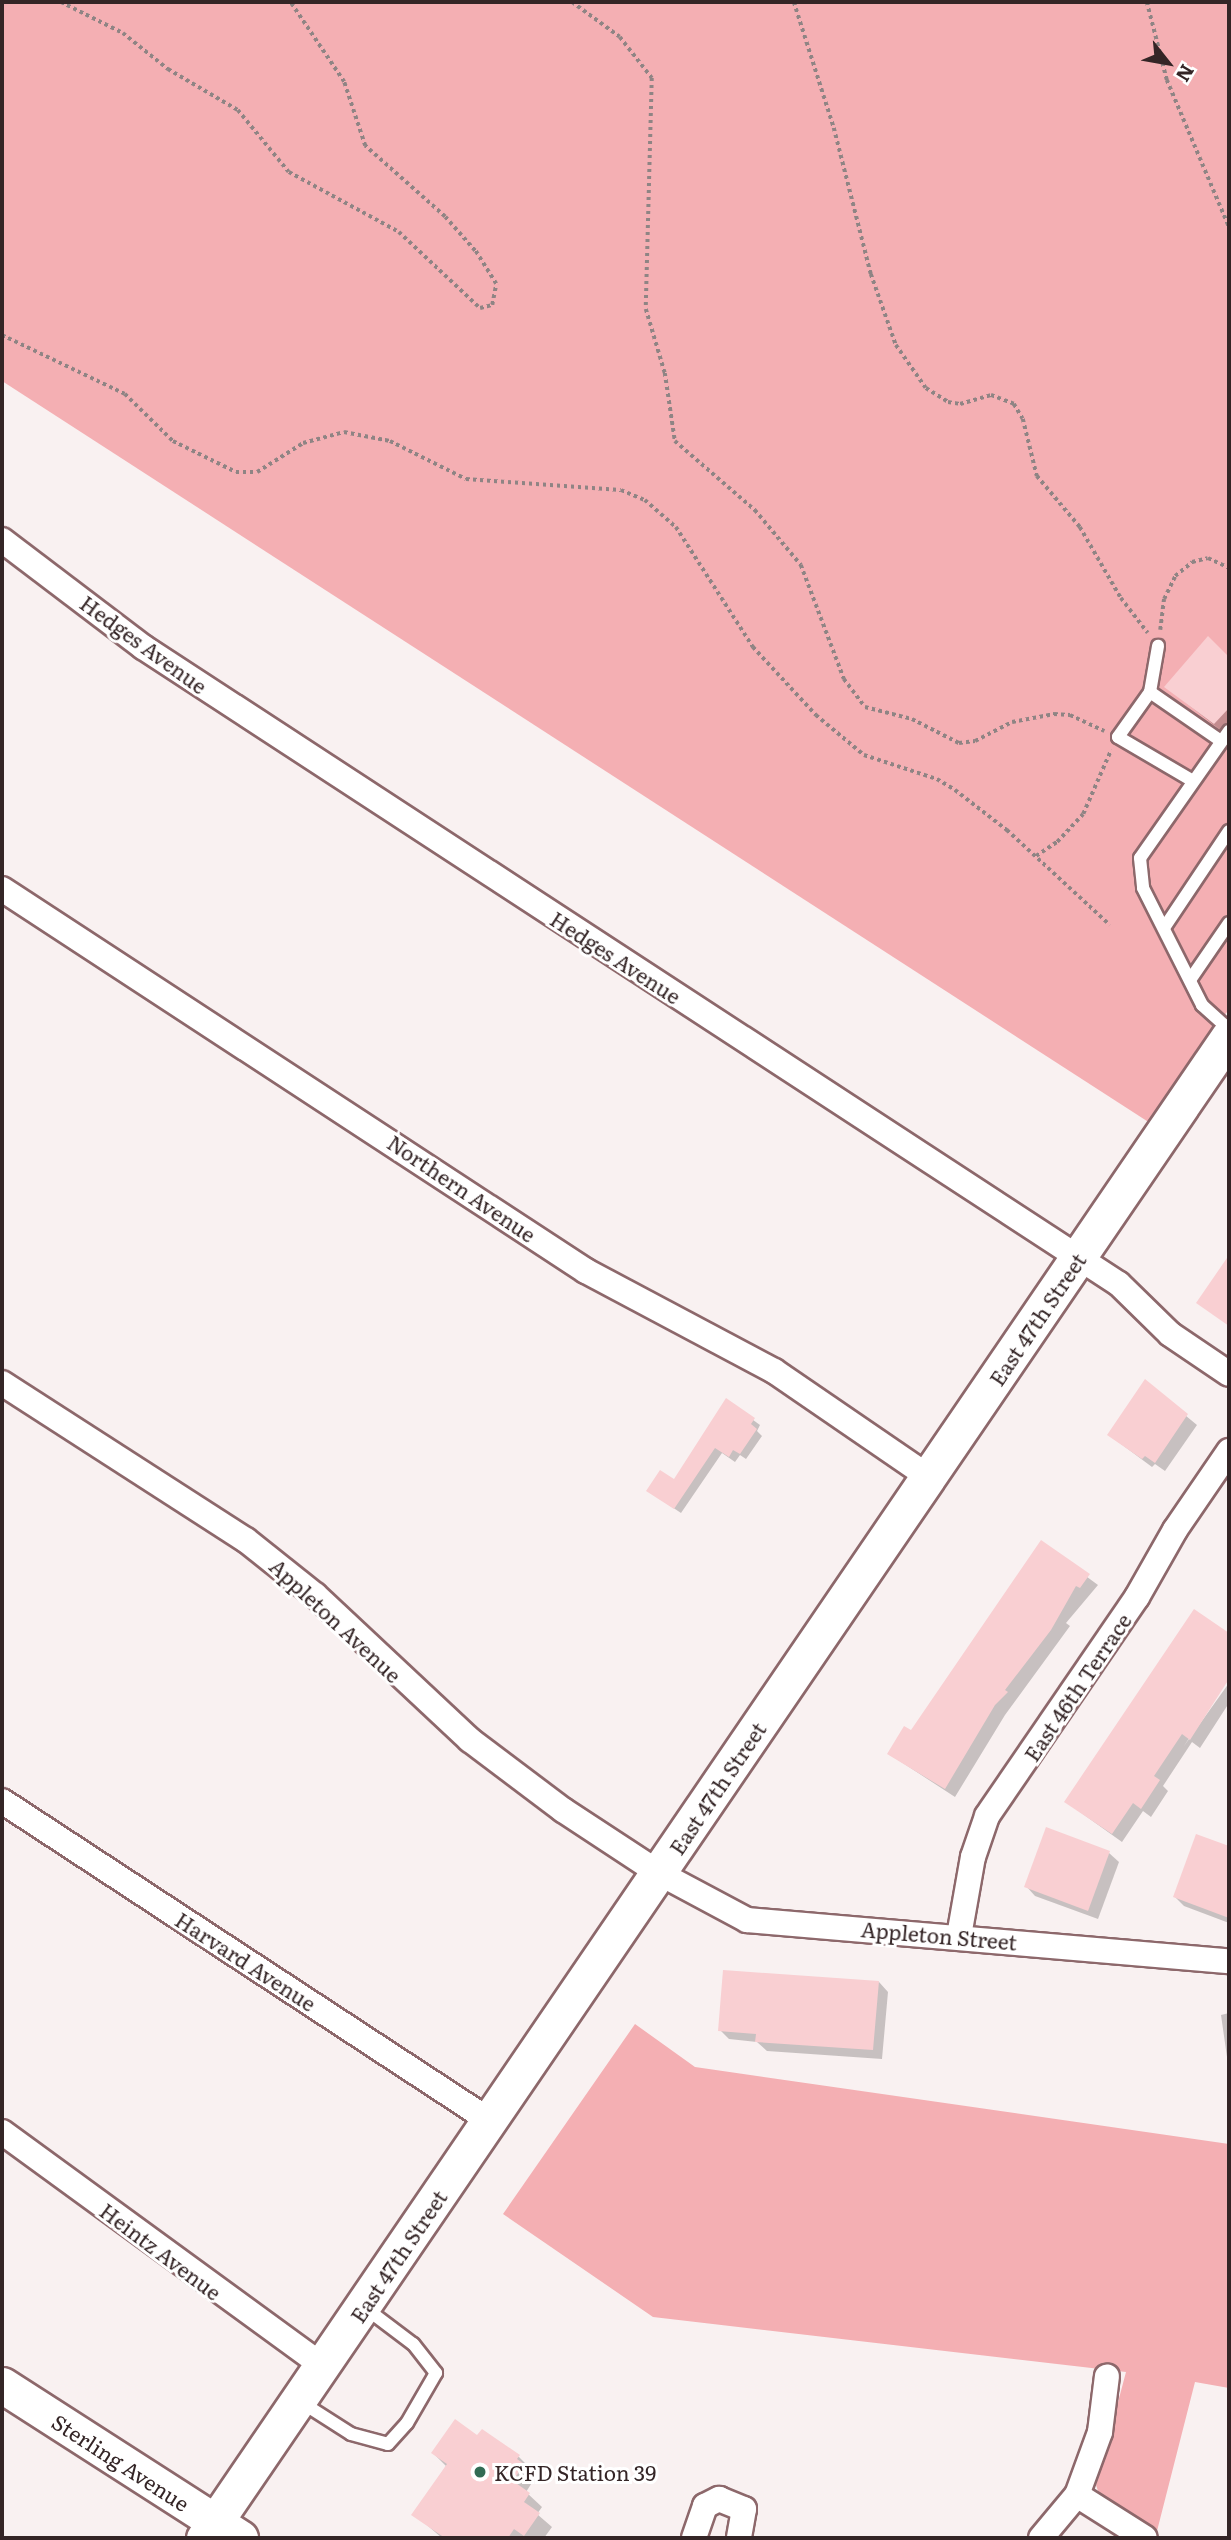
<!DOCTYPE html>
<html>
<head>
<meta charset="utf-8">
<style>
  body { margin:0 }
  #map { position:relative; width:1231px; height:2540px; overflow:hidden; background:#f9f1f1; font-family:Literata,serif }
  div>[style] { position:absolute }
  .green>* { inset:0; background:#f4afb3 }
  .shadow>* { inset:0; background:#0003 }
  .building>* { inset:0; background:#f9cfd2 }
  .path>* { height:3.5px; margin-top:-1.75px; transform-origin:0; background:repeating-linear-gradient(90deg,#8f8484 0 3.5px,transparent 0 7px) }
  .roads { filter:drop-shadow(2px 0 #8d686b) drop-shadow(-2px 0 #8d686b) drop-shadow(0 2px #8d686b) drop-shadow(0 -2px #8d686b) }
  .lane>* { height:12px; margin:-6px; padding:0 6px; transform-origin:6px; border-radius:6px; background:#fff }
  .street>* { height:24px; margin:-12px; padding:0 12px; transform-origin:12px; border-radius:12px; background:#fff }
  .secondary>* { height:35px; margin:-17.5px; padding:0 17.5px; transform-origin:17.5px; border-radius:17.5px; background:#fff }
  .dots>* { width:19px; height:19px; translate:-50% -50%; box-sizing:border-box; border:4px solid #fff; border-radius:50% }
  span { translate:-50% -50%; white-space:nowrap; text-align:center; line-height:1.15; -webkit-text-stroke:6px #fff; paint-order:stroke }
  .street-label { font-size:21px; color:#342526 }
  .poi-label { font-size:21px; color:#342526 }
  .left { translate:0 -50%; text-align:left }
  .frame { position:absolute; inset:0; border:4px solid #342526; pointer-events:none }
  .north { position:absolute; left:1133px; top:28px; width:70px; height:70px; -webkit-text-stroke:5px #fff; paint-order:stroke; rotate:121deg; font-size:19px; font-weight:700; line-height:28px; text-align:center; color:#342526 }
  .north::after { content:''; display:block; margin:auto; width:24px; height:32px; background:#342526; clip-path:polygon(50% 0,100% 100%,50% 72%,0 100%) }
</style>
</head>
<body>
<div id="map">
  <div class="green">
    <i style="clip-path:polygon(2px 2px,1229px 2px,1229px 1009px,1150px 1123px,2px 381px)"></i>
    <i style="clip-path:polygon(635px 2024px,695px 2067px,1229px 2144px,1229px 2388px,1195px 2382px,1157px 2531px,1099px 2494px,1096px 2485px,1126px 2372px,653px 2317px,503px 2214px)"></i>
  </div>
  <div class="shadow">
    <i style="clip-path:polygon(1208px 639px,1229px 659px,1229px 727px,1224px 733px,1166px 687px)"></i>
    <i style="clip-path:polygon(1145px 1382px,1197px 1425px,1165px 1471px,1155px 1464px,1152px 1467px,1109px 1435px)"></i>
    <i style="clip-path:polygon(727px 1401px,760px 1425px,757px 1431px,762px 1436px,746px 1459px,740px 1455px,735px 1462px,722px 1453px,681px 1513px,648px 1491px,675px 1481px)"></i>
    <i style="clip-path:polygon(1041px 1543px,1098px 1585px,1066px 1623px,1070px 1626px,1005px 1715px,955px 1797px,889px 1754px,912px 1732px)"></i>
    <i style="clip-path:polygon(1194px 1612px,1229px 1635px,1229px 1677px,1184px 1746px,1229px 1683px,1229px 1703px,1200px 1748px,1192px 1742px,1163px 1786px,1168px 1791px,1151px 1817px,1143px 1811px,1122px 1842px,1066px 1802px)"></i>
    <i style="clip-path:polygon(1047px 1830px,1109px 1853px,1119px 1862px,1098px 1919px,1035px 1896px,1026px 1886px)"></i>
    <i style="clip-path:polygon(1197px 1836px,1229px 1848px,1229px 1923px,1184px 1906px,1175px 1897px)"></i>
    <i style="clip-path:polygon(879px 1982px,888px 1992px,882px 2059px,767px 2051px,757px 2042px,729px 2039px,720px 2030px)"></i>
    <i style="clip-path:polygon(1229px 2013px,1229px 2071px,1221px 2015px)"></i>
    <i style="clip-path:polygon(478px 2437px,519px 2457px,531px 2469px,535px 2478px,526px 2492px,542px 2507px,537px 2514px,552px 2527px,544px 2538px,442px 2538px,414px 2514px,446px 2466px,433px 2453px)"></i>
  </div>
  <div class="building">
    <i style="clip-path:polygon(1208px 636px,1229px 657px,1229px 708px,1214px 724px,1164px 687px)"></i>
    <i style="clip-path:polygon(1229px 1255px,1229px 1326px,1196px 1303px)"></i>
    <i style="clip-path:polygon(1145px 1379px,1188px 1414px,1155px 1463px,1145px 1456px,1142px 1459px,1107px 1435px)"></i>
    <i style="clip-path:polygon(726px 1398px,755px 1418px,751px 1424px,757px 1429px,740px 1454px,733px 1450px,729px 1457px,715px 1448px,674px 1509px,646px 1491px,660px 1470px,674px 1479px)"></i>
    <i style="clip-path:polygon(1041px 1540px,1090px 1574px,1080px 1588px,1076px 1586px,1051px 1630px,1005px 1690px,1008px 1692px,995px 1705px,945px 1789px,887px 1754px,904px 1726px,911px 1730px)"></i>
    <i style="clip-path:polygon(1194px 1609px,1229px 1633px,1229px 1679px,1190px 1740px,1182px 1734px,1154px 1776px,1160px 1780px,1141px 1809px,1133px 1803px,1112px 1834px,1064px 1802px)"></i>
    <i style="clip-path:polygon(1046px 1827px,1110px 1851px,1088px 1911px,1024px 1887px)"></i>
    <i style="clip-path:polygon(1196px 1834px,1229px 1846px,1229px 1918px,1173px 1897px)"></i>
    <i style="clip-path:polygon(723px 1970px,879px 1981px,873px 2050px,755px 2042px,756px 2034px,718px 2031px)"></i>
    <i style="clip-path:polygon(455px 2419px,477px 2435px,482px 2429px,520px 2455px,517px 2459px,524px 2464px,513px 2481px,530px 2493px,524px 2502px,540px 2513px,524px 2536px,514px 2529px,508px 2538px,445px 2538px,411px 2515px,447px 2464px,431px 2453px)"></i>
  </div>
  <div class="path">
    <i style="left:61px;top:2px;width:69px;rotate:26.6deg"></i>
    <i style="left:123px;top:33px;width:58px;rotate:38.7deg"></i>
    <i style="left:168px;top:69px;width:81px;rotate:30.4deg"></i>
    <i style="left:238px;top:110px;width:80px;rotate:50.6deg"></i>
    <i style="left:289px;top:172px;width:125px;rotate:28.6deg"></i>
    <i style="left:399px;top:232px;width:111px;rotate:43.2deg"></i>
    <i style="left:480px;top:308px;width:12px;rotate:-14deg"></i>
    <i style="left:492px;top:305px;width:21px;rotate:-79deg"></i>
    <i style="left:496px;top:284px;width:39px;rotate:-122deg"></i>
    <i style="left:475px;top:251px;width:45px;rotate:-131.4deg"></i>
    <i style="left:445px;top:217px;width:107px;rotate:-138.4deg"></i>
    <i style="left:365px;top:146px;width:67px;rotate:-108.2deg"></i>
    <i style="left:344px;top:82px;width:97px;rotate:-124deg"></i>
    <i style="left:572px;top:2px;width:59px;rotate:36.1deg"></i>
    <i style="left:620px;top:37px;width:52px;rotate:52deg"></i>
    <i style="left:652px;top:78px;width:231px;rotate:91.5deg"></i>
    <i style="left:646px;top:309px;width:67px;rotate:73.5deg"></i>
    <i style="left:665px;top:373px;width:69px;rotate:81.6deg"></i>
    <i style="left:675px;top:441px;width:106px;rotate:40.8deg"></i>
    <i style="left:755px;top:510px;width:72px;rotate:50.1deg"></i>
    <i style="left:801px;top:565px;width:122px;rotate:69.3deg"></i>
    <i style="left:844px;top:679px;width:35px;rotate:53deg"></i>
    <i style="left:865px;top:707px;width:49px;rotate:14.3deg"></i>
    <i style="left:912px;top:719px;width:53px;rotate:27.1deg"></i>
    <i style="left:959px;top:743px;width:16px;rotate:-7deg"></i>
    <i style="left:975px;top:741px;width:42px;rotate:-27.2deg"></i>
    <i style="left:1012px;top:722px;width:43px;rotate:-10.8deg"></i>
    <i style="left:1054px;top:714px;width:16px;rotate:4deg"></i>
    <i style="left:1070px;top:715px;width:38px;rotate:25deg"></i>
    <i style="left:794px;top:2px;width:132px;rotate:72.4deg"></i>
    <i style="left:834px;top:128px;width:151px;rotate:75.8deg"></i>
    <i style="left:871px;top:274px;width:75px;rotate:70.6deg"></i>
    <i style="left:896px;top:345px;width:52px;rotate:55.1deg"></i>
    <i style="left:926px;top:388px;width:26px;rotate:32deg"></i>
    <i style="left:948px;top:402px;width:12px;rotate:9deg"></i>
    <i style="left:960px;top:404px;width:32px;rotate:-16deg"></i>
    <i style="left:991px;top:395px;width:25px;rotate:21deg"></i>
    <i style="left:1014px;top:404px;width:17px;rotate:59deg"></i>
    <i style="left:1023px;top:419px;width:59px;rotate:76.2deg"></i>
    <i style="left:1037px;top:476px;width:67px;rotate:49.9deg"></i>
    <i style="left:1080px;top:527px;width:82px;rotate:60deg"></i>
    <i style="left:1121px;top:598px;width:44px;rotate:52.4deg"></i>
    <i style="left:1147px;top:2px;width:81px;rotate:75.6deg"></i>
    <i style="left:1167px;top:80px;width:160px;rotate:67.1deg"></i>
    <i style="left:2px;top:335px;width:136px;rotate:25.6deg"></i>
    <i style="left:125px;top:394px;width:67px;rotate:44.4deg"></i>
    <i style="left:173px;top:441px;width:70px;rotate:26.2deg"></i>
    <i style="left:236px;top:472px;width:21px"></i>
    <i style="left:257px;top:472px;width:54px;rotate:-32.2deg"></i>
    <i style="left:303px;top:443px;width:42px;rotate:-15deg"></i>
    <i style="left:344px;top:432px;width:47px;rotate:11.1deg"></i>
    <i style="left:390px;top:441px;width:85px;rotate:26.6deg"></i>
    <i style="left:466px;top:479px;width:155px;rotate:4.1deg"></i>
    <i style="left:621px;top:490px;width:26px;rotate:23deg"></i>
    <i style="left:645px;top:500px;width:41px;rotate:41.1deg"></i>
    <i style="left:676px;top:527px;width:143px;rotate:57.3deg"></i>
    <i style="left:753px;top:647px;width:93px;rotate:47.2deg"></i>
    <i style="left:816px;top:715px;width:62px;rotate:39.8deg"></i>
    <i style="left:864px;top:755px;width:77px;rotate:18.2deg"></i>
    <i style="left:937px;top:779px;width:21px;rotate:31deg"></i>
    <i style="left:955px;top:790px;width:66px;rotate:37.6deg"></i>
    <i style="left:1007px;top:830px;width:140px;rotate:42.7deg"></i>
    <i style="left:1160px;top:630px;width:31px;rotate:-83deg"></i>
    <i style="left:1164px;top:599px;width:25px;rotate:-64deg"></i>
    <i style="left:1175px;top:576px;width:22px;rotate:-39deg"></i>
    <i style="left:1192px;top:562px;width:16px;rotate:-14deg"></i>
    <i style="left:1208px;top:558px;width:23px;rotate:25deg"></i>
    <i style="left:1036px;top:856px;width:25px;rotate:-34deg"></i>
    <i style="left:1057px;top:842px;width:38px;rotate:-47deg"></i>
    <i style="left:1083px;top:814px;width:70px;rotate:-66.4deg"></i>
  </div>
  <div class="roads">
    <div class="lane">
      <i style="left:1150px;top:692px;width:47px;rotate:-80.1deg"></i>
      <i style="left:1229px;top:731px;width:155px;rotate:125deg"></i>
      <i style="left:1140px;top:858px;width:30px;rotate:84deg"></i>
      <i style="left:1143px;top:888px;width:131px;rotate:63.2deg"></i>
      <i style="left:1202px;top:1005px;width:36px;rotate:42deg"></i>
      <i style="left:1193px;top:781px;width:87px;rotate:-149.6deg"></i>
      <i style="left:1118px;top:737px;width:55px;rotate:-54.6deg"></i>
      <i style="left:1150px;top:692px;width:86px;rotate:34.6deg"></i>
      <i style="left:1164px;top:928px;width:117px;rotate:-56.2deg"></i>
      <i style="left:1190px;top:980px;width:69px;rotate:-55.6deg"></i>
      <i style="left:301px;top:2402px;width:59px;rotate:32.6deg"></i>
      <i style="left:351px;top:2434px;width:38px;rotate:15deg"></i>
      <i style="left:388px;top:2444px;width:28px;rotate:-48deg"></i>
      <i style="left:407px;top:2423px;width:58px;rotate:-59.9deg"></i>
      <i style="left:436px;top:2373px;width:37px;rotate:-128deg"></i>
      <i style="left:413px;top:2344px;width:61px;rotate:-142.9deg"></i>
    </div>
    <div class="street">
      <i style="left:2px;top:540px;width:177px;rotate:37.2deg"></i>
      <i style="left:143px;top:647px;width:1165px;rotate:33.13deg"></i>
      <i style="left:1119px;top:1284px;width:71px;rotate:44.4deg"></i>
      <i style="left:1170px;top:1334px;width:71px;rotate:34.1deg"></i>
      <i style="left:2px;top:889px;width:698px;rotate:33.19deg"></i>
      <i style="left:586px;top:1271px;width:213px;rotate:28deg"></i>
      <i style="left:774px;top:1371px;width:188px;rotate:34.4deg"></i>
      <i style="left:2px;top:1383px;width:290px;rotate:32.8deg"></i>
      <i style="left:246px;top:1540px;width:88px;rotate:38.6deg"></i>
      <i style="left:315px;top:1595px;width:212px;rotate:43.1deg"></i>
      <i style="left:470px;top:1740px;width:116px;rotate:37deg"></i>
      <i style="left:563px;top:1810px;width:115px;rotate:33.3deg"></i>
      <i style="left:659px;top:1873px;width:100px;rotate:28.1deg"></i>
      <i style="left:747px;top:1920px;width:484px;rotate:4.9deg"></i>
      <i style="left:2px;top:1801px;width:584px;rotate:33.25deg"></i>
      <i style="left:959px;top:1936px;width:80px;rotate:-80deg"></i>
      <i style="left:973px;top:1857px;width:43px;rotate:-71.1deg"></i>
      <i style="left:987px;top:1816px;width:265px;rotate:-55.6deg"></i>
      <i style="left:1137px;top:1597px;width:77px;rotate:-60.4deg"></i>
      <i style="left:1175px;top:1530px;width:96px;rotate:-55.6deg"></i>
      <i style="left:2px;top:2132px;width:397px;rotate:36.1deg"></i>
      <i style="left:1077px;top:2495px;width:80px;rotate:32.3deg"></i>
      <i style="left:694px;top:2538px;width:34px;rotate:-71deg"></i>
      <i style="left:705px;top:2506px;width:16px;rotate:-27deg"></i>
      <i style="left:719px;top:2499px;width:27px;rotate:22deg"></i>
      <i style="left:744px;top:2509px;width:29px;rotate:100deg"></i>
      <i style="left:1041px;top:2538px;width:56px;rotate:-50.1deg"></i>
      <i style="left:1077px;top:2495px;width:67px;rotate:-69.9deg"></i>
      <i style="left:1100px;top:2432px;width:56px;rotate:-82.9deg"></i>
    </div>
    <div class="secondary">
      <i style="left:2px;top:2385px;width:283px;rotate:32.7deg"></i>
      <i style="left:204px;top:2538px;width:1818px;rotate:-55.69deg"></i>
    </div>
  </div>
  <div class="dots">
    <i style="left:480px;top:2472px;background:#326b54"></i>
  </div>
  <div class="street-label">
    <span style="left:144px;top:644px;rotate:36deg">Hedges Avenue</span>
    <span style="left:616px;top:957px;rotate:33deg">Hedges Avenue</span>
    <span style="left:462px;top:1188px;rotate:34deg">Northern Avenue</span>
    <span style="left:1037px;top:1319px;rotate:-56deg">East 47th Street</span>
    <span style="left:336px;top:1620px;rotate:43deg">Appleton Avenue</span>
    <span style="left:1077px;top:1687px;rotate:-56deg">East 46th Terrace</span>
    <span style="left:717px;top:1788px;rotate:-56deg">East 47th Street</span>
    <span style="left:939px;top:1935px;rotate:5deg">Appleton Street</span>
    <span style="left:246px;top:1961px;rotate:33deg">Harvard Avenue</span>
    <span style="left:161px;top:2251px;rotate:37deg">Heintz Avenue</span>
    <span style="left:398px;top:2256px;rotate:-56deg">East 47th Street</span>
    <span style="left:121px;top:2462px;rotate:33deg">Sterling Avenue</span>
  </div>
  <div class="poi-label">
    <span class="left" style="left:494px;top:2472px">KCFD Station 39</span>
  </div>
  <div class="frame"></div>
  <div class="north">N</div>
</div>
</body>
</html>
